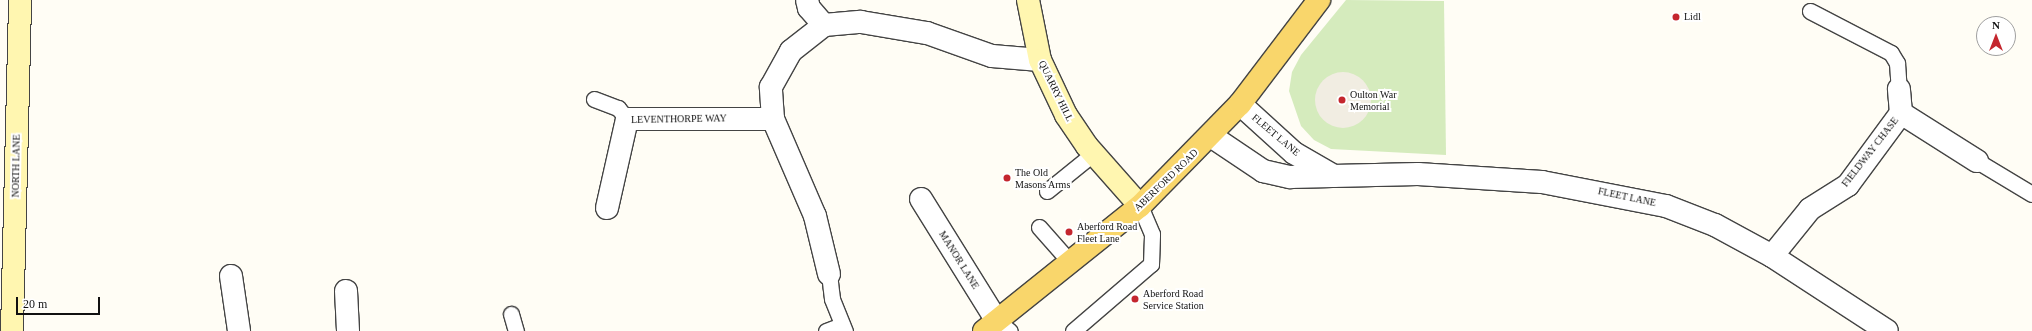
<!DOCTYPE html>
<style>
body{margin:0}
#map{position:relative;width:2032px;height:331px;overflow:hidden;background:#fffdf5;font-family:"Times New Roman",serif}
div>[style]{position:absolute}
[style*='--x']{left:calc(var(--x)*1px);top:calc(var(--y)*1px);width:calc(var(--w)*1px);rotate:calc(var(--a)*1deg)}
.green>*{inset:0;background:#d5ebbd}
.plaza>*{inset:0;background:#f1ede2}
.round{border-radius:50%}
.roads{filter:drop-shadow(1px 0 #444) drop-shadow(-1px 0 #444) drop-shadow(0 1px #444) drop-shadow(0 -1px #444)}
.lane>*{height:15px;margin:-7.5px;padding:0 7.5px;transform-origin:7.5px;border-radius:7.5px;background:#fff}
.street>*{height:22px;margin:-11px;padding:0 11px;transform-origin:11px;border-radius:11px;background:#fff}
.secondary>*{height:22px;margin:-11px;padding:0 11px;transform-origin:11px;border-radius:11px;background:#fff6b0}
.primary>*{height:22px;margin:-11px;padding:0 11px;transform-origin:11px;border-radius:11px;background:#f9d66b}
.dots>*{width:11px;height:11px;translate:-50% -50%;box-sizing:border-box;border:2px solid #fff;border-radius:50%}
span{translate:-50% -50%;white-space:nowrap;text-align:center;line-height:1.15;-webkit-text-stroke:4px #fff;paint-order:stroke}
.poi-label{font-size:10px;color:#111}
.left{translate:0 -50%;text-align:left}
.street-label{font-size:10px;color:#111}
.north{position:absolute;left:1976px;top:16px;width:40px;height:40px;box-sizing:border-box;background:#fff;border:1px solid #a0a0a0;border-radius:50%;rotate:0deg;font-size:11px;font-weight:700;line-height:16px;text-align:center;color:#111}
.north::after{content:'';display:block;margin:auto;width:14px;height:18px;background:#c4262e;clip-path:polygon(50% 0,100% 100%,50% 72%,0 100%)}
.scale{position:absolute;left:16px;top:297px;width:84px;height:18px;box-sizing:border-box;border:2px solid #111;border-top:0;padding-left:5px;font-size:12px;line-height:14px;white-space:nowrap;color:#111;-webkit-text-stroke:3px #fff;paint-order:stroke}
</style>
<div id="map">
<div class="green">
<i style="clip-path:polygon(1346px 0,1444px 1px,1446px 155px,1331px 149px,1314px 140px,1301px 126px,1289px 91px,1292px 72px,1301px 55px)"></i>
</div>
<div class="plaza">
<i class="round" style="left:1315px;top:72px;width:56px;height:56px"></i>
</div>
<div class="roads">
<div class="lane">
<i style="--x:1810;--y:11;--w:91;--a:27.4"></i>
<i style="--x:1891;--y:53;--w:12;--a:59"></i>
<i style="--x:1897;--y:63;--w:26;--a:86"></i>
<i style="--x:594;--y:99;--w:26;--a:21"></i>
<i style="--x:618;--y:108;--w:14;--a:51"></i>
<i style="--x:1977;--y:161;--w:64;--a:31"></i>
<i style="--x:1047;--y:191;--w:60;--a:-39"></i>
<i style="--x:1039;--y:227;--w:47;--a:48.5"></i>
<i style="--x:829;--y:274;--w:25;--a:83"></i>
<i style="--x:832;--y:299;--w:35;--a:68"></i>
<i style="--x:511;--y:314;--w:18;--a:74"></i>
<i style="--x:997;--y:321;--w:16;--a:38"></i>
<i style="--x:826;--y:331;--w:17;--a:-21"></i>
<i style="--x:1073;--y:331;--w:103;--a:-40.7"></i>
<i style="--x:1151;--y:264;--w:30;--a:-88"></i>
<i style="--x:1152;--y:234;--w:30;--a:-113"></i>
</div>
<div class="street">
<i style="--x:807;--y:0;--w:8;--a:76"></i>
<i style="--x:809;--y:8;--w:23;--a:49"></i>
<i style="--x:1240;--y:104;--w:73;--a:42.2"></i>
<i style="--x:1294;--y:153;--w:46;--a:29.9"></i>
<i style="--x:1901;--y:113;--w:90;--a:32.3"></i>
<i style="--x:1211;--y:136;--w:63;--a:33.9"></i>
<i style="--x:1263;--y:171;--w:28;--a:13"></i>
<i style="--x:1290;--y:177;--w:128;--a:-1.3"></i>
<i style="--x:1418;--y:174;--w:124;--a:3.7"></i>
<i style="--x:1542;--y:182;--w:126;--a:11"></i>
<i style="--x:1666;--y:206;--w:53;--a:21.2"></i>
<i style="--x:1715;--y:225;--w:65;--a:28.5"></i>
<i style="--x:1772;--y:256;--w:137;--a:33.1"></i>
<i style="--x:921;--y:199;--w:144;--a:58.1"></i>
<i style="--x:607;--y:208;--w:91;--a:-77.3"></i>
<i style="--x:627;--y:119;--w:146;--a:0"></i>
<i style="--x:1772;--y:256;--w:60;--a:-51"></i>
<i style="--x:1810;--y:209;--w:45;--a:-32.3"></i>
<i style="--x:1848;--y:185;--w:89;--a:-53.6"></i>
<i style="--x:1901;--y:113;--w:24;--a:-95"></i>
<i style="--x:829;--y:274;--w:60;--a:-103.6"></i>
<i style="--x:815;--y:216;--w:106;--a:-113.4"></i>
<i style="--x:773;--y:119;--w:32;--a:-94"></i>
<i style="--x:771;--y:87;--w:41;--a:-60.9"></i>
<i style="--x:791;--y:51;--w:42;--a:-38.2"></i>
<i style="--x:824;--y:25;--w:37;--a:-5"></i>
<i style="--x:861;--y:22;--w:67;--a:9.5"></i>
<i style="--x:927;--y:33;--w:69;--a:19.5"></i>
<i style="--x:992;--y:56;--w:48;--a:4.8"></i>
<i style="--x:231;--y:276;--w:56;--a:81.7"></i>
<i style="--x:346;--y:291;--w:40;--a:87.1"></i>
</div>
<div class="secondary">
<i style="--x:1028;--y:0;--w:61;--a:78.7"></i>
<i style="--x:1040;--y:60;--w:61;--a:64.7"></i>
<i style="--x:1066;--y:115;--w:37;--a:56"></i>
<i style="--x:1087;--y:146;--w:80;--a:48.5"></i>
<i style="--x:12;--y:331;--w:331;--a:-88.6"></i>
</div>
<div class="primary">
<i style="--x:984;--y:331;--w:200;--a:-38.7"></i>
<i style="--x:1140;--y:206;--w:143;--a:-45.6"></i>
<i style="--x:1240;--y:104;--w:131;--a:-52.8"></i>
</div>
</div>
<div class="dots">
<i style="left:1676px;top:17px;background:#c4262e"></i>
<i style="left:1342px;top:100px;background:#c4262e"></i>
<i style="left:1007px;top:178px;background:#c4262e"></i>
<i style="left:1069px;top:232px;background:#c4262e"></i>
<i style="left:1135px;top:299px;background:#c4262e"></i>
</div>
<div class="poi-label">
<span class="left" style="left:1684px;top:17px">Lidl</span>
<span class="left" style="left:1350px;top:100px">Oulton War<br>Memorial</span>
<span class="left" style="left:1015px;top:178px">The Old<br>Masons Arms</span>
<span class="left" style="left:1077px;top:232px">Aberford Road<br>Fleet Lane</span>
<span class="left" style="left:1143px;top:299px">Aberford Road<br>Service Station</span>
</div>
<div class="street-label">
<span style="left:1056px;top:91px;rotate:64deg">QUARRY HILL</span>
<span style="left:679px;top:119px;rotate:-1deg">LEVENTHORPE WAY</span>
<span style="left:1276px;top:135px;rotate:40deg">FLEET LANE</span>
<span style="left:1870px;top:152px;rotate:-52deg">FIELDWAY CHASE</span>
<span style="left:16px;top:166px;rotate:-89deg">NORTH LANE</span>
<span style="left:1166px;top:180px;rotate:-44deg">ABERFORD ROAD</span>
<span style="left:1627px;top:197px;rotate:12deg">FLEET LANE</span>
<span style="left:959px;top:260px;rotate:58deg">MANOR LANE</span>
</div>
<div class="north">N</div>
<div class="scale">20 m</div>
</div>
